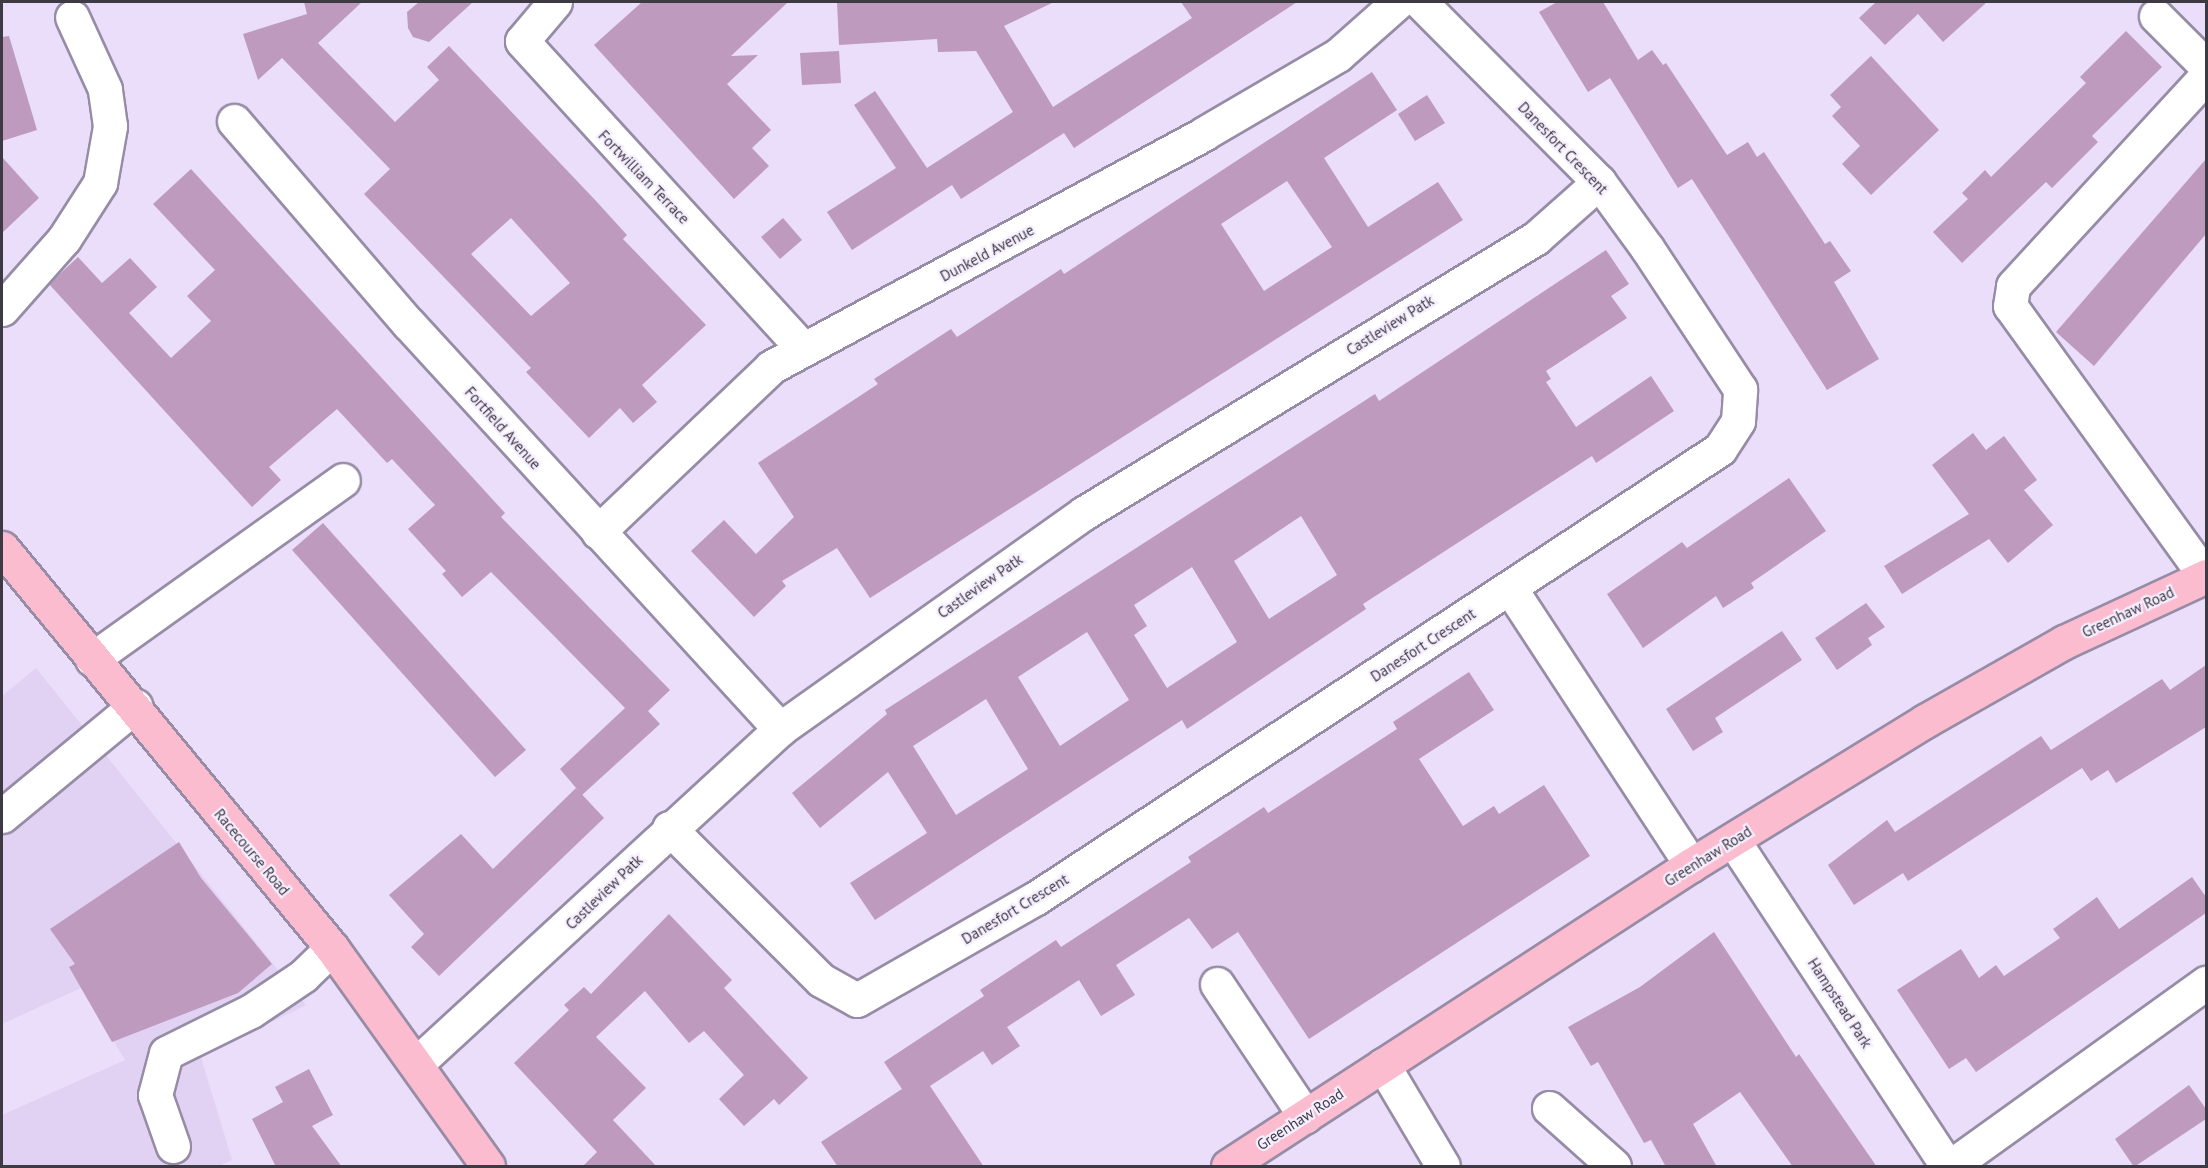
<!DOCTYPE html>
<style>
body{margin:0}
#map{position:relative;width:2208px;height:1168px;overflow:hidden;background:#eadefa;font-family:"PT Sans",sans-serif}
div>[style]{position:absolute}
[style*='--x']{left:calc(var(--x)*1px);top:calc(var(--y)*1px);width:calc(var(--w)*1px);rotate:calc(var(--a)*1deg)}
.built>*{inset:0;background:#e1d2f4}
.building>*{inset:0;background:#bd9abe}
.roads{filter:drop-shadow(2px 0 #978ca5) drop-shadow(-2px 0 #978ca5) drop-shadow(0 2px #978ca5) drop-shadow(0 -2px #978ca5)}
.minor>*{height:33px;margin:-16.5px;padding:0 16.5px;transform-origin:16.5px;border-radius:16.5px;background:#fff}
.major>*{height:33px;margin:-16.5px;padding:0 16.5px;transform-origin:16.5px;border-radius:16.5px;background:#fbbccf}
span{translate:-50% -50%;white-space:nowrap;text-align:center;line-height:1.15;-webkit-text-stroke:4.5px #f5eefe;paint-order:stroke}
.street-label{font-size:15px;color:#3e3a44}
.frame{position:absolute;inset:0;border:3px solid #3e3a44;pointer-events:none}
</style>
<div id="map">
<div class="built">
<i style="clip-path:polygon(36px 668px,306px 1005px,201px 1057px,232px 1160px,219px 1166px,2px 1166px,2px 1115px,125px 1060px,81px 988px,2px 1024px,2px 696px)"></i>
</div>
<div class="building">
<i style="clip-path:polygon(evenodd,304px 2px,362px 2px,318px 43px,395px 122px,439px 80px,427px 67px,449px 46px,596px 201px,627px 235px,623px 239px,706px 325px,642px 385px,657px 402px,633px 423px,620px 408px,589px 438px,526px 372px,531px 368px,364px 194px,390px 169px,282px 58px,258px 80px,243px 34px,307px 14px,304px 2px,511px 218px,570px 283px,531px 316px,471px 254px,511px 218px)"></i>
<i style="clip-path:polygon(419px 2px,473px 2px,429px 42px,413px 37px,408px 28px,407px 12px)"></i>
<i style="clip-path:polygon(642px 2px,788px 2px,731px 56px,758px 55px,727px 84px,771px 130px,752px 148px,769px 166px,734px 199px,594px 45px)"></i>
<i style="clip-path:polygon(837px 2px,1054px 2px,1004px 26px,1053px 107px,1192px 18px,1181px 2px,1297px 2px,1074px 148px,1064px 133px,961px 199px,952px 185px,852px 250px,827px 212px,896px 168px,854px 105px,875px 91px,927px 168px,1013px 112px,976px 51px,938px 52px,937px 39px,839px 45px)"></i>
<i style="clip-path:polygon(1557px 2px,1603px 2px,1638px 60px,1652px 50px,1663px 65px,1666px 63px,1727px 155px,1748px 142px,1757px 157px,1764px 152px,1825px 244px,1830px 241px,1851px 271px,1834px 282px,1879px 359px,1827px 390px,1692px 179px,1678px 188px,1610px 78px,1588px 92px,1539px 12px)"></i>
<i style="clip-path:polygon(1876px 2px,1987px 2px,1943px 42px,1918px 14px,1885px 45px,1859px 18px)"></i>
<i style="clip-path:polygon(2126px 31px,2162px 67px,2092px 136px,2098px 142px,2052px 188px,2046px 182px,1962px 263px,1933px 232px,1968px 199px,1962px 193px,1985px 170px,1991px 177px,2086px 83px,2080px 77px)"></i>
<i style="clip-path:polygon(9px 36px,37px 130px,2px 141px,2px 37px)"></i>
<i style="clip-path:polygon(839px 51px,841px 83px,802px 85px,800px 53px)"></i>
<i style="clip-path:polygon(1871px 56px,1939px 130px,1871px 195px,1842px 164px,1860px 146px,1832px 116px,1841px 107px,1830px 95px)"></i>
<i style="clip-path:polygon(evenodd,1372px 72px,1397px 110px,1324px 158px,1368px 227px,1438px 182px,1463px 220px,870px 598px,837px 548px,782px 581px,786px 586px,754px 617px,691px 551px,724px 520px,756px 554px,794px 517px,758px 463px,878px 384px,874px 379px,951px 329px,957px 337px,1061px 269px,1064px 274px,1372px 72px,1287px 181px,1332px 247px,1264px 291px,1221px 224px,1287px 181px)"></i>
<i style="clip-path:polygon(1427px 95px,1445px 123px,1415px 141px,1398px 114px)"></i>
<i style="clip-path:polygon(2px 157px,39px 198px,2px 233px)"></i>
<i style="clip-path:polygon(2206px 159px,2206px 234px,2094px 366px,2056px 332px)"></i>
<i style="clip-path:polygon(191px 169px,505px 513px,501px 517px,670px 690px,648px 711px,660px 724px,582px 795px,560px 769px,625px 708px,491px 572px,462px 597px,442px 574px,446px 571px,408px 529px,435px 505px,392px 459px,387px 463px,337px 409px,269px 467px,281px 480px,252px 507px,49px 284px,78px 257px,102px 283px,130px 258px,157px 287px,129px 313px,171px 358px,211px 321px,187px 296px,215px 270px,153px 204px)"></i>
<i style="clip-path:polygon(783px 218px,802px 240px,780px 259px,761px 237px)"></i>
<i style="clip-path:polygon(evenodd,1606px 250px,1629px 284px,1611px 296px,1627px 318px,1546px 371px,1551px 379px,1546px 382px,1576px 427px,1651px 376px,1674px 411px,1596px 463px,1592px 456px,1363px 604px,1366px 609px,1187px 729px,1182px 720px,875px 920px,850px 883px,927px 833px,888px 772px,820px 828px,792px 793px,887px 714px,885px 710px,1375px 394px,1379px 401px,1606px 250px,1301px 516px,1337px 575px,1269px 619px,1234px 561px,1301px 516px,1606px 250px,1192px 567px,1237px 642px,1167px 688px,1134px 635px,1147px 626px,1134px 605px,1192px 567px,1606px 250px,1087px 632px,1129px 700px,1060px 746px,1018px 677px,1087px 632px,1606px 250px,986px 699px,1028px 769px,956px 815px,913px 746px,986px 699px)"></i>
<i style="clip-path:polygon(1973px 433px,1986px 450px,2004px 436px,2037px 480px,2024px 490px,2053px 525px,2008px 563px,1989px 539px,1902px 594px,1884px 566px,1969px 514px,1932px 465px)"></i>
<i style="clip-path:polygon(1789px 478px,1826px 531px,1751px 583px,1754px 588px,1723px 608px,1716px 596px,1643px 648px,1607px 594px,1682px 542px,1687px 548px)"></i>
<i style="clip-path:polygon(323px 523px,526px 750px,495px 777px,292px 550px)"></i>
<i style="clip-path:polygon(1866px 603px,1885px 627px,1868px 638px,1872px 645px,1837px 670px,1815px 638px)"></i>
<i style="clip-path:polygon(1782px 631px,1802px 660px,1715px 718px,1723px 732px,1693px 751px,1666px 709px)"></i>
<i style="clip-path:polygon(2206px 665px,2206px 727px,2116px 783px,2108px 770px,2091px 781px,2082px 768px,1908px 881px,1903px 873px,1854px 905px,1828px 865px,1887px 820px,1895px 832px,2041px 736px,2051px 750px,2162px 679px,2170px 690px)"></i>
<i style="clip-path:polygon(1469px 672px,1494px 710px,1419px 759px,1463px 826px,1494px 806px,1499px 814px,1544px 785px,1590px 856px,1309px 1039px,1238px 932px,1212px 949px,1189px 918px,1116px 965px,1135px 995px,1101px 1016px,1079px 980px,1007px 1027px,1020px 1046px,992px 1065px,983px 1051px,930px 1086px,984px 1167px,838px 1167px,821px 1142px,902px 1089px,884px 1062px,984px 996px,980px 990px,1056px 940px,1061px 947px,1191px 862px,1188px 857px,1264px 807px,1268px 813px,1397px 729px,1393px 722px)"></i>
<i style="clip-path:polygon(576px 788px,604px 818px,439px 976px,411px 947px,424px 934px,389px 895px,461px 834px,493px 869px)"></i>
<i style="clip-path:polygon(179px 842px,201px 878px,272px 964px,238px 993px,112px 1042px,69px 967px,75px 964px,50px 929px)"></i>
<i style="clip-path:polygon(2192px 877px,2206px 897px,2206px 913px,1976px 1072px,1966px 1058px,1949px 1069px,1897px 990px,1961px 949px,1979px 978px,1996px 965px,2004px 976px,2060px 938px,2053px 929px,2097px 897px,2119px 929px)"></i>
<i style="clip-path:polygon(669px 914px,732px 980px,724px 988px,808px 1078px,779px 1105px,774px 1099px,744px 1126px,719px 1099px,744px 1075px,704px 1031px,689px 1043px,645px 991px,596px 1037px,646px 1088px,613px 1120px,657px 1167px,582px 1167px,597px 1152px,514px 1063px,569px 1010px,564px 1005px,584px 987px,591px 994px)"></i>
<i style="clip-path:polygon(1714px 932px,1796px 1057px,1799px 1054px,1877px 1167px,1793px 1167px,1740px 1092px,1693px 1124px,1717px 1167px,1666px 1167px,1651px 1140px,1644px 1143px,1598px 1062px,1591px 1066px,1568px 1027px,1640px 987px)"></i>
<i style="clip-path:polygon(309px 1069px,333px 1115px,312px 1126px,342px 1167px,276px 1167px,252px 1119px,283px 1102px,275px 1087px)"></i>
<i style="clip-path:polygon(2189px 1085px,2206px 1109px,2206px 1119px,2134px 1167px,2115px 1139px)"></i>
</div>
<div class="roads">
<div class="minor">
<i style="--x:555;--y:2;--w:51;--a:130.2"></i>
<i style="--x:522;--y:41;--w:417;--a:47.6"></i>
<i style="--x:2156;--y:16;--w:71;--a:45"></i>
<i style="--x:234;--y:121;--w:267;--a:49.3"></i>
<i style="--x:408;--y:323;--w:551;--a:47.5"></i>
<i style="--x:2;--y:309;--w:94;--a:-48.5"></i>
<i style="--x:64;--y:239;--w:67;--a:-57.3"></i>
<i style="--x:100;--y:183;--w:58;--a:-80"></i>
<i style="--x:110;--y:126;--w:37;--a:-98"></i>
<i style="--x:105;--y:89;--w:79;--a:-114.6"></i>
<i style="--x:598;--y:532;--w:239;--a:-43.6"></i>
<i style="--x:771;--y:367;--w:491;--a:-28.3"></i>
<i style="--x:1203;--y:134;--w:156;--a:-30.3"></i>
<i style="--x:1338;--y:55;--w:80;--a:-41.5"></i>
<i style="--x:2205;--y:576;--w:333;--a:-125.8"></i>
<i style="--x:2010;--y:306;--w:20;--a:-81"></i>
<i style="--x:2013;--y:286;--w:285;--a:-47.4"></i>
<i style="--x:1510;--y:588;--w:331;--a:56.8"></i>
<i style="--x:92;--y:659;--w:308;--a:-35.5"></i>
<i style="--x:2;--y:816;--w:173;--a:-39.6"></i>
<i style="--x:669;--y:828;--w:215;--a:45"></i>
<i style="--x:821;--y:980;--w:41;--a:29.1"></i>
<i style="--x:857;--y:1000;--w:206;--a:-29.7"></i>
<i style="--x:1036;--y:898;--w:818;--a:-33.28"></i>
<i style="--x:1720;--y:449;--w:33;--a:-57"></i>
<i style="--x:1738;--y:421;--w:32;--a:-86"></i>
<i style="--x:1740;--y:389;--w:169;--a:-123.4"></i>
<i style="--x:1647;--y:248;--w:82;--a:-126"></i>
<i style="--x:1599;--y:182;--w:254;--a:-134.8"></i>
<i style="--x:1733;--y:840;--w:390;--a:56.7"></i>
<i style="--x:1217;--y:984;--w:159;--a:56.3"></i>
<i style="--x:416;--y:1064;--w:495;--a:-42.6"></i>
<i style="--x:780;--y:729;--w:373;--a:-35.4"></i>
<i style="--x:1084;--y:513;--w:529;--a:-31.32"></i>
<i style="--x:1536;--y:238;--w:84;--a:-41.6"></i>
<i style="--x:1383;--y:1065;--w:117;--a:59.3"></i>
<i style="--x:1549;--y:1108;--w:87;--a:41.7"></i>
<i style="--x:173;--y:1146;--w:54;--a:-109.4"></i>
<i style="--x:155;--y:1095;--w:43;--a:-75.3"></i>
<i style="--x:166;--y:1053;--w:95;--a:-26.3"></i>
<i style="--x:251;--y:1011;--w:63;--a:-33.9"></i>
<i style="--x:303;--y:976;--w:40;--a:-44"></i>
<i style="--x:1951;--y:1166;--w:314;--a:-35.7"></i>
</div>
<div class="major">
<i style="--x:2;--y:548;--w:519;--a:50.48"></i>
<i style="--x:332;--y:948;--w:268;--a:54.4"></i>
<i style="--x:1228;--y:1166;--w:552;--a:-33.03"></i>
<i style="--x:1691;--y:865;--w:275;--a:-31.6"></i>
<i style="--x:1925;--y:721;--w:160;--a:-29.6"></i>
<i style="--x:2064;--y:642;--w:157;--a:-24.9"></i>
</div>
</div>
<div class="street-label">
<span style="left:1563px;top:148px;rotate:46deg">Danesfort Crescent</span>
<span style="left:644px;top:177px;rotate:46deg">Fortwilliam Terrace</span>
<span style="left:987px;top:253px;rotate:-28deg">Dunkeld Avenue</span>
<span style="left:1390px;top:325px;rotate:-32deg">Castleview Patk</span>
<span style="left:503px;top:428px;rotate:48deg">Fortfield Avenue</span>
<span style="left:980px;top:586px;rotate:-35deg">Castleview Patk</span>
<span style="left:2128px;top:612px;rotate:-25deg">Greenhaw Road</span>
<span style="left:1423px;top:645px;rotate:-33deg">Danesfort Crescent</span>
<span style="left:252px;top:852px;rotate:50deg">Racecourse Road</span>
<span style="left:1708px;top:856px;rotate:-32deg">Greenhaw Road</span>
<span style="left:604px;top:892px;rotate:-44deg">Castleview Patk</span>
<span style="left:1015px;top:909px;rotate:-31deg">Danesfort Crescent</span>
<span style="left:1840px;top:1003px;rotate:57deg">Hampstead Park</span>
<span style="left:1300px;top:1119px;rotate:-33deg">Greenhaw Road</span>
</div>
<div class="frame"></div>
</div>
